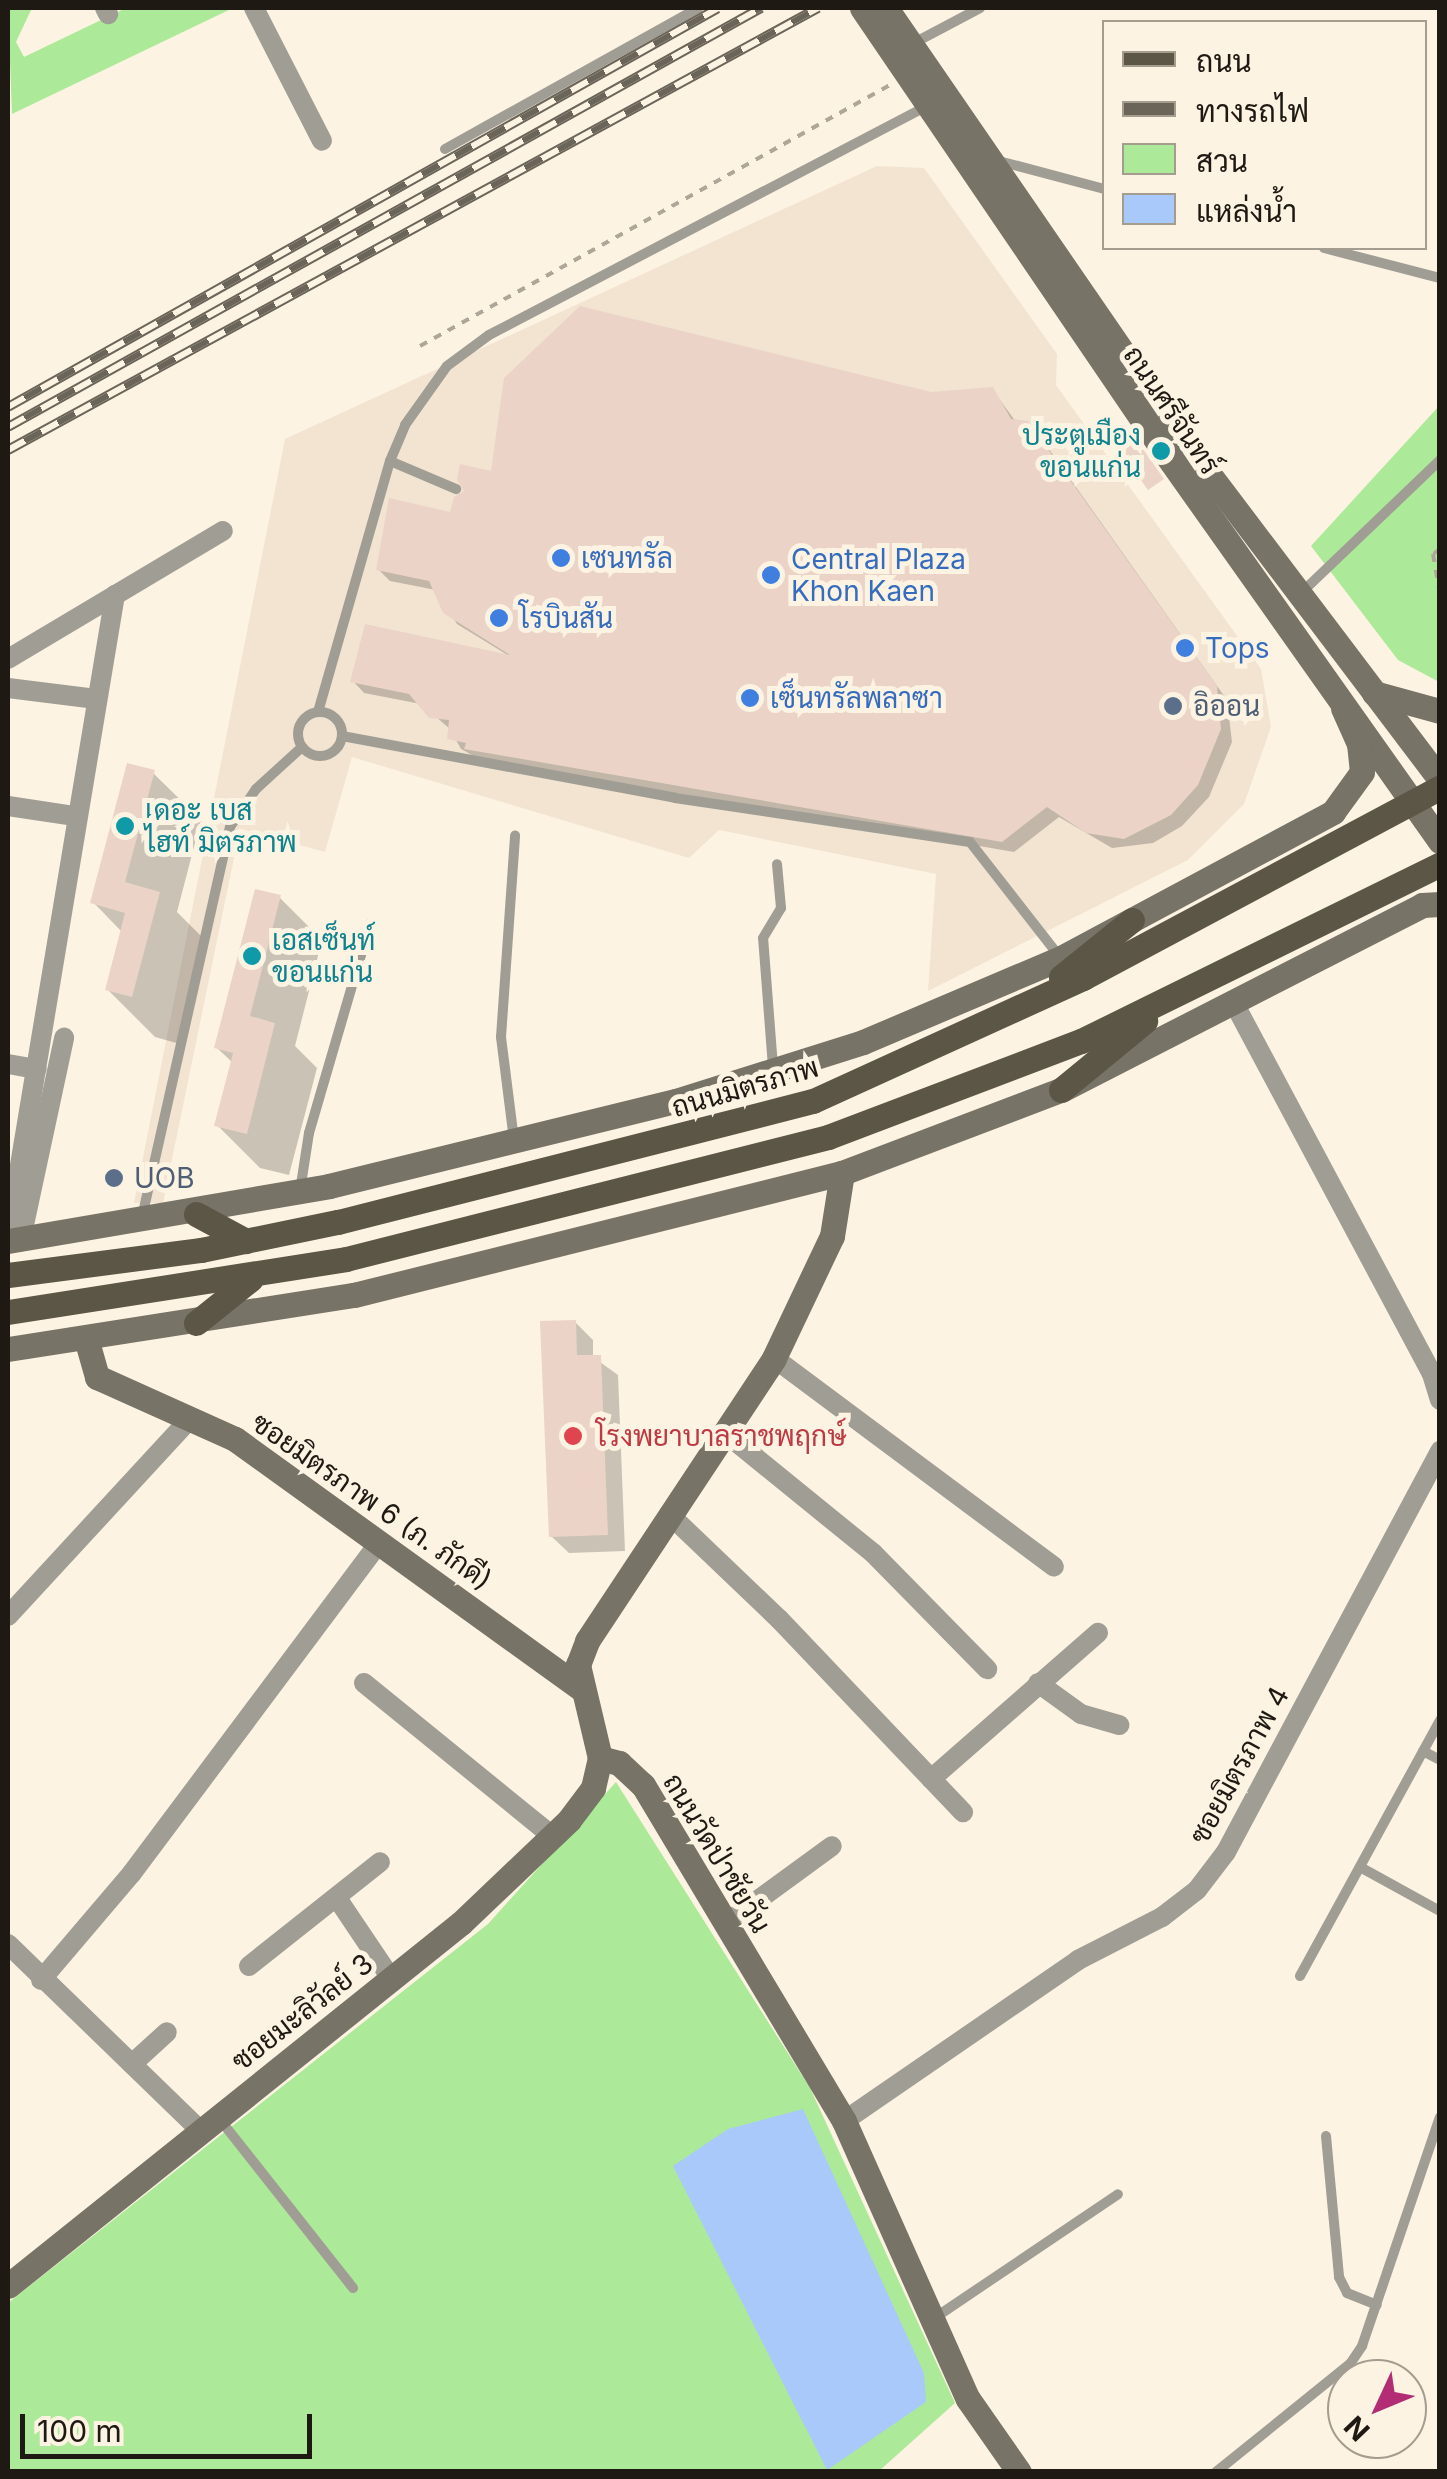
<!DOCTYPE html>
<meta charset="utf-8">
<style>
body{margin:0}
#map{position:relative;width:1447px;height:2479px;overflow:hidden;background:#fdf3e3;font-family:Inter,Sarabun,sans-serif}
div>[style]{position:absolute}
[style*='--x']{left:calc(var(--x)*1px);top:calc(var(--y)*1px);width:calc(var(--w)*1px);rotate:calc(var(--a)*1deg)}
.commercial>*{inset:0;background:#f2e4d1}
.green>*{inset:0;background:#acea99}
.water>*{inset:0;background:#a8c9f9}
.shadow>*{inset:0;background:#0003}
.building>*{inset:0;background:#ebd3c8}
.path>*{height:4px;margin-top:-2px;transform-origin:0;background:repeating-linear-gradient(90deg,#aea699 0 8px,transparent 0 16px)}
.lane>*{height:10px;margin:-5px;padding:0 5px;transform-origin:5px;border-radius:5px;background:#a09d94}
.lane>.ring{margin:-5px;padding:0;box-sizing:content-box;background:none;border:10px solid #a09d94;border-radius:50%}
.street>*{height:20px;margin:-10px;padding:0 10px;transform-origin:10px;border-radius:10px;background:#a09d94}
.secondary>*{height:25px;margin:-12.5px;padding:0 12.5px;transform-origin:12.5px;border-radius:12.5px;background:#777366}
.primary>*{height:25px;margin:-12.5px;padding:0 12.5px;transform-origin:12.5px;border-radius:12.5px;background:#5b5646}
.rail>*{height:10px;margin-top:-5px;transform-origin:0;background:repeating-linear-gradient(90deg,#fdf3e3 0 19px,#6a6459 0 38px);box-sizing:border-box;border-block:2px solid #6a6459}
.dots>*{width:28px;height:28px;translate:-50% -50%;box-sizing:border-box;border:5px solid #fdf3e3;border-radius:50%}
span{translate:-50% -50%;white-space:nowrap;text-align:center;line-height:1.15;-webkit-text-stroke:10px #fdf3e3;paint-order:stroke}
.street-label{font-size:28px;color:#1e1912}
.culture-label{font-size:28px;color:#0d838f}
.right{translate:-100% -50%;text-align:right}
.left{translate:0 -50%;text-align:left}
.shop-label{font-size:28px;color:#366cbe}
.service-label{font-size:28px;color:#4e5e75}
.health-label{font-size:28px;color:#be3a42}
.frame{position:absolute;inset:0;border:10px solid #1e1912;pointer-events:none}
.legend{position:absolute;left:1102px;top:20px;width:325px;height:230px;box-sizing:border-box;background:#fdf3e3;border:2px solid #a49c8f;margin:0;padding:12px 18px;list-style:none;font-size:30px;color:#1e1912}
.legend li{display:flex;align-items:center;gap:20px;height:50px}
.legend b{width:50px;border:2px solid #a49c8f}
.north{position:absolute;left:1327px;top:2359px;width:100px;height:100px;box-sizing:border-box;background:#fdf3e3;border:2px solid #a49c8f;border-radius:50%;rotate:226deg;font-size:28px;font-weight:700;line-height:40px;text-align:center;color:#1e1912}
.north::after{content:'';display:block;margin:auto;width:35px;height:45px;background:#b22d73;clip-path:polygon(50% 0,100% 100%,50% 72%,0 100%)}
.scale{position:absolute;left:20px;top:2414px;width:292px;height:45px;box-sizing:border-box;border:5px solid #1e1912;border-top:0;padding-left:12px;font-size:30px;line-height:35px;white-space:nowrap;color:#1e1912;-webkit-text-stroke:8px #fdf3e3;paint-order:stroke}
</style>
<div id="map">
<div class="commercial">
<i style="clip-path:polygon(877px 166px,924px 168px,1057px 354px,1056px 385px,1261px 669px,1271px 727px,1244px 804px,1188px 860px,928px 991px,936px 874px,719px 830px,689px 858px,352px 757px,325px 852px,240px 829px,163px 1203px,134px 1203px,285px 439px)"></i>
</div>
<div class="green">
<i style="clip-path:polygon(8px 8px,32px 8px,16px 42px,24px 57px,126px 8px,233px 8px,12px 114px)"></i>
<i style="clip-path:polygon(1439px 406px,1439px 682px,1398px 660px,1311px 546px)"></i>
<i style="clip-path:polygon(616px 1782px,810px 2088px,955px 2403px,879px 2471px,8px 2472px,8px 2303px,488px 1924px)"></i>
</div>
<div class="water">
<i style="clip-path:polygon(803px 2109px,924px 2373px,926px 2402px,827px 2470px,673px 2166px,728px 2129px)"></i>
</div>
<div class="shadow">
<i style="clip-path:polygon(992px 389px,1016px 422px,1039px 435px,1227px 700px,1232px 742px,1209px 797px,1182px 826px,1153px 843px,1112px 848px,1059px 817px,1014px 852px,479px 759px,461px 749px,450px 729px,421px 704px,364px 693px,353px 681px,511px 657px,457px 624px,436px 590px,390px 581px,378px 569px,452px 515px,493px 474px,930px 394px)"></i>
<i style="clip-path:polygon(153px 773px,201px 820px,177px 912px,207px 942px,180px 1044px,155px 1037px,107px 989px,122px 932px,93px 902px)"></i>
<i style="clip-path:polygon(280px 898px,322px 940px,295px 1046px,317px 1068px,289px 1175px,260px 1168px,217px 1125px,233px 1063px,217px 1048px)"></i>
<i style="clip-path:polygon(575px 1322px,593px 1340px,593px 1357px,618px 1375px,625px 1551px,569px 1553px,551px 1536px)"></i>
</div>
<div class="building">
<i style="clip-path:polygon(580px 306px,931px 392px,993px 387px,1011px 419px,1028px 421px,1217px 686px,1221px 729px,1198px 785px,1171px 815px,1124px 839px,1086px 833px,1047px 807px,1002px 842px,464px 749px,466px 743px,447px 739px,449px 720px,429px 718px,409px 694px,350px 682px,365px 624px,510px 655px,443px 613px,429px 581px,376px 570px,389px 498px,450px 512px,454px 497px,464px 491px,457px 480px,460px 464px,491px 471px,504px 378px)"></i>
<i style="clip-path:polygon(1136px 439px,1164px 479px,1148px 490px,1119px 450px)"></i>
<i style="clip-path:polygon(127px 763px,155px 770px,125px 882px,160px 892px,132px 997px,105px 990px,125px 913px,90px 903px)"></i>
<i style="clip-path:polygon(255px 889px,281px 895px,250px 1016px,275px 1023px,247px 1134px,214px 1126px,233px 1053px,214px 1048px)"></i>
<i style="clip-path:polygon(576px 1320px,577px 1355px,601px 1355px,608px 1535px,549px 1537px,540px 1321px)"></i>
</div>
<div class="path">
<i style="--x:420;--y:346;--w:538;--a:-29.04"></i>
<i style="--x:1440;--y:549;--w:9;--a:144"></i>
<i style="--x:1433;--y:554;--w:41;--a:80.1"></i>
</div>
<div class="lane">
<i style="--x:912;--y:44;--w:77;--a:-27.9"></i>
<i style="--x:445;--y:149;--w:290;--a:-29.1"></i>
<i style="--x:999;--y:161;--w:109;--a:14.9"></i>
<i style="--x:1324;--y:248;--w:120;--a:14.5"></i>
<i style="--x:390;--y:461;--w:72;--a:23"></i>
<i style="--x:1300;--y:594;--w:194;--a:-43.7"></i>
<i class="ring" style="left:298px;top:712px;width:34px;height:34px"></i>
<i style="--x:318;--y:712;--w:261;--a:-74"></i>
<i style="--x:390;--y:461;--w:39;--a:-67"></i>
<i style="--x:405;--y:425;--w:72;--a:-54.6"></i>
<i style="--x:447;--y:366;--w:52;--a:-36.4"></i>
<i style="--x:489;--y:335;--w:494;--a:-27.6"></i>
<i style="--x:342;--y:736;--w:339;--a:10.5"></i>
<i style="--x:675;--y:798;--w:298;--a:8.5"></i>
<i style="--x:970;--y:842;--w:146;--a:52"></i>
<i style="--x:773;--y:1067;--w:129;--a:-94.4"></i>
<i style="--x:763;--y:938;--w:35;--a:-59"></i>
<i style="--x:781;--y:908;--w:44;--a:-95.2"></i>
<i style="--x:514;--y:1140;--w:104;--a:-97.2"></i>
<i style="--x:501;--y:1037;--w:202;--a:-86"></i>
<i style="--x:300;--y:1191;--w:59;--a:-81.2"></i>
<i style="--x:309;--y:1133;--w:218;--a:-73.7"></i>
<i style="--x:142;--y:1217;--w:400;--a:-77.3"></i>
<i style="--x:230;--y:827;--w:46;--a:-55.6"></i>
<i style="--x:256;--y:789;--w:62;--a:-42.4"></i>
<i style="--x:1423;--y:1751;--w:19;--a:28"></i>
<i style="--x:1360;--y:1867;--w:91;--a:28.8"></i>
<i style="--x:1300;--y:1976;--w:292;--a:-61.3"></i>
<i style="--x:218;--y:2117;--w:218;--a:51.7"></i>
<i style="--x:1326;--y:2136;--w:142;--a:84.7"></i>
<i style="--x:1339;--y:2277;--w:18;--a:63"></i>
<i style="--x:1347;--y:2293;--w:32;--a:22"></i>
<i style="--x:933;--y:2319;--w:223;--a:-34"></i>
<i style="--x:1216;--y:2472;--w:172;--a:-38.9"></i>
<i style="--x:1350;--y:2364;--w:22;--a:-56"></i>
<i style="--x:1362;--y:2346;--w:242;--a:-71.2"></i>
</div>
<div class="street">
<i style="--x:105;--y:8;--w:7;--a:63"></i>
<i style="--x:254;--y:8;--w:149;--a:62.9"></i>
<i style="--x:8;--y:659;--w:250;--a:-30.8"></i>
<i style="--x:8;--y:688;--w:89;--a:7.1"></i>
<i style="--x:8;--y:806;--w:68;--a:8.5"></i>
<i style="--x:1235;--y:1005;--w:418;--a:61.9"></i>
<i style="--x:1432;--y:1374;--w:27;--a:73"></i>
<i style="--x:8;--y:1064;--w:29;--a:10"></i>
<i style="--x:8;--y:1237;--w:651;--a:-80.54"></i>
<i style="--x:21;--y:1239;--w:206;--a:-77.9"></i>
<i style="--x:774;--y:1358;--w:349;--a:36.7"></i>
<i style="--x:724;--y:1432;--w:192;--a:39.1"></i>
<i style="--x:873;--y:1553;--w:163;--a:45.5"></i>
<i style="--x:669;--y:1514;--w:152;--a:43.7"></i>
<i style="--x:779;--y:1619;--w:267;--a:46.4"></i>
<i style="--x:8;--y:1616;--w:267;--a:-47.3"></i>
<i style="--x:364;--y:1683;--w:242;--a:39.1"></i>
<i style="--x:1038;--y:1683;--w:53;--a:35.8"></i>
<i style="--x:1081;--y:1714;--w:40;--a:16"></i>
<i style="--x:931;--y:1779;--w:222;--a:-41.2"></i>
<i style="--x:337;--y:1898;--w:99;--a:56.1"></i>
<i style="--x:725;--y:1924;--w:132;--a:-36.1"></i>
<i style="--x:8;--y:1944;--w:267;--a:44.1"></i>
<i style="--x:249;--y:1966;--w:167;--a:-38.4"></i>
<i style="--x:41;--y:1980;--w:140;--a:-49.6"></i>
<i style="--x:132;--y:1873;--w:414;--a:-53.2"></i>
<i style="--x:132;--y:2064;--w:47;--a:-42.4"></i>
<i style="--x:844;--y:2121;--w:284;--a:-34.5"></i>
<i style="--x:1078;--y:1960;--w:94;--a:-27.1"></i>
<i style="--x:1162;--y:1917;--w:44;--a:-37.6"></i>
<i style="--x:1197;--y:1890;--w:48;--a:-52.7"></i>
<i style="--x:1226;--y:1852;--w:455;--a:-61.9"></i>
</div>
<div class="secondary">
<i style="--x:862;--y:8;--w:535;--a:55.75"></i>
<i style="--x:1163;--y:450;--w:479;--a:54.7"></i>
<i style="--x:886;--y:8;--w:521;--a:55.49"></i>
<i style="--x:1181;--y:437;--w:430;--a:52.9"></i>
<i style="--x:1374;--y:693;--w:68;--a:15.3"></i>
<i style="--x:8;--y:1241;--w:326;--a:-9.7"></i>
<i style="--x:329;--y:1186;--w:357;--a:-13.8"></i>
<i style="--x:676;--y:1101;--w:196;--a:-17.5"></i>
<i style="--x:863;--y:1042;--w:215;--a:-23"></i>
<i style="--x:1061;--y:958;--w:309;--a:-28.2"></i>
<i style="--x:1333;--y:812;--w:49;--a:-54.1"></i>
<i style="--x:1362;--y:772;--w:28;--a:-96"></i>
<i style="--x:1359;--y:744;--w:39;--a:-114"></i>
<i style="--x:86;--y:1338;--w:41;--a:74.2"></i>
<i style="--x:97;--y:1377;--w:151;--a:24.2"></i>
<i style="--x:235;--y:1439;--w:428;--a:35.8"></i>
<i style="--x:8;--y:1349;--w:350;--a:-8.9"></i>
<i style="--x:354;--y:1295;--w:503;--a:-14.04"></i>
<i style="--x:842;--y:1173;--w:234;--a:-20.8"></i>
<i style="--x:1061;--y:1090;--w:406;--a:-27.1"></i>
<i style="--x:1422;--y:905;--w:18;--a:-3"></i>
<i style="--x:600;--y:1758;--w:20;--a:15"></i>
<i style="--x:619;--y:1763;--w:33;--a:43"></i>
<i style="--x:643;--y:1785;--w:392;--a:59.1"></i>
<i style="--x:844;--y:2121;--w:304;--a:66"></i>
<i style="--x:968;--y:2399;--w:89;--a:55.1"></i>
<i style="--x:8;--y:2286;--w:580;--a:-38.71"></i>
<i style="--x:461;--y:1923;--w:149;--a:-43.6"></i>
<i style="--x:569;--y:1820;--w:40;--a:-53"></i>
<i style="--x:593;--y:1788;--w:31;--a:-77"></i>
<i style="--x:600;--y:1758;--w:96;--a:-103.3"></i>
<i style="--x:578;--y:1665;--w:26;--a:-69"></i>
<i style="--x:587;--y:1641;--w:339;--a:-56.5"></i>
<i style="--x:774;--y:1358;--w:135;--a:-64.6"></i>
<i style="--x:832;--y:1236;--w:64;--a:-81"></i>
</div>
<div class="primary">
<i style="--x:1061;--y:977;--w:91;--a:-38.8"></i>
<i style="--x:1061;--y:1090;--w:109;--a:-39.4"></i>
<i style="--x:196;--y:1214;--w:57;--a:28.4"></i>
<i style="--x:8;--y:1275;--w:195;--a:-7.4"></i>
<i style="--x:201;--y:1250;--w:140;--a:-11.6"></i>
<i style="--x:338;--y:1222;--w:490;--a:-14.3"></i>
<i style="--x:813;--y:1101;--w:297;--a:-24.5"></i>
<i style="--x:1083;--y:978;--w:405;--a:-28.1"></i>
<i style="--x:8;--y:1312;--w:342;--a:-8.9"></i>
<i style="--x:346;--y:1259;--w:497;--a:-14.2"></i>
<i style="--x:828;--y:1137;--w:271;--a:-20.8"></i>
<i style="--x:1081;--y:1041;--w:400;--a:-26.2"></i>
<i style="--x:196;--y:1323;--w:70;--a:-38.7"></i>
</div>
<div class="rail">
<i style="--x:8;--y:407;--w:814;--a:-29.33"></i>
<i style="--x:8;--y:427;--w:862;--a:-29.09"></i>
<i style="--x:8;--y:450;--w:923;--a:-28.62"></i>
</div>
<div class="dots">
<i style="left:1161px;top:451px;background:#0f9aa8"></i>
<i style="left:561px;top:558px;background:#3f7fe0"></i>
<i style="left:771px;top:575px;background:#3f7fe0"></i>
<i style="left:499px;top:618px;background:#3f7fe0"></i>
<i style="left:1185px;top:648px;background:#3f7fe0"></i>
<i style="left:750px;top:698px;background:#3f7fe0"></i>
<i style="left:1173px;top:706px;background:#5c6f8a"></i>
<i style="left:125px;top:826px;background:#0f9aa8"></i>
<i style="left:252px;top:956px;background:#0f9aa8"></i>
<i style="left:114px;top:1178px;background:#5c6f8a"></i>
<i style="left:573px;top:1436px;background:#e0444e"></i>
</div>
<div class="street-label">
<span style="left:1172px;top:410px;rotate:56deg">ถนนศรีจันทร์</span>
<span style="left:745px;top:1087px;rotate:-16deg">ถนนมิตรภาพ</span>
<span style="left:372px;top:1501px;rotate:35deg">ซอยมิตรภาพ 6 (ภ. ภักดี)</span>
<span style="left:1239px;top:1765px;rotate:-61deg">ซอยมิตรภาพ 4</span>
<span style="left:717px;top:1853px;rotate:59deg">ถนนวัดป่าชัยวัน</span>
<span style="left:302px;top:2012px;rotate:-38deg">ซอยมะลิวัลย์ 3</span>
</div>
<div class="culture-label">
<span class="right" style="left:1141px;top:451px">ประตูเมือง<br>ขอนแก่น</span>
<span class="left" style="left:145px;top:826px">เดอะ เบส<br>ไฮท์ มิตรภาพ</span>
<span class="left" style="left:272px;top:956px">เอสเซ็นท์<br>ขอนแก่น</span>
</div>
<div class="shop-label">
<span class="left" style="left:581px;top:558px">เซนทรัล</span>
<span class="left" style="left:791px;top:575px">Central Plaza<br>Khon Kaen</span>
<span class="left" style="left:519px;top:618px">โรบินสัน</span>
<span class="left" style="left:1205px;top:648px">Tops</span>
<span class="left" style="left:770px;top:698px">เซ็นทรัลพลาซา</span>
</div>
<div class="service-label">
<span class="left" style="left:1193px;top:706px">อิออน</span>
<span class="left" style="left:134px;top:1178px">UOB</span>
</div>
<div class="health-label">
<span class="left" style="left:596px;top:1436px">โรงพยาบาลราชพฤกษ์</span>
</div>
<div class="frame"></div>
<ul class="legend">
<li><b style="height:12px;background:#5b5646"></b>ถนน</li>
<li><b style="height:12px;background:#6a6459"></b>ทางรถไฟ</li>
<li><b style="height:28px;background:#acea99"></b>สวน</li>
<li><b style="height:28px;background:#a8c9f9"></b>แหล่งน้ำ</li>
</ul>
<div class="north">N</div>
<div class="scale">100 m</div>
</div>
